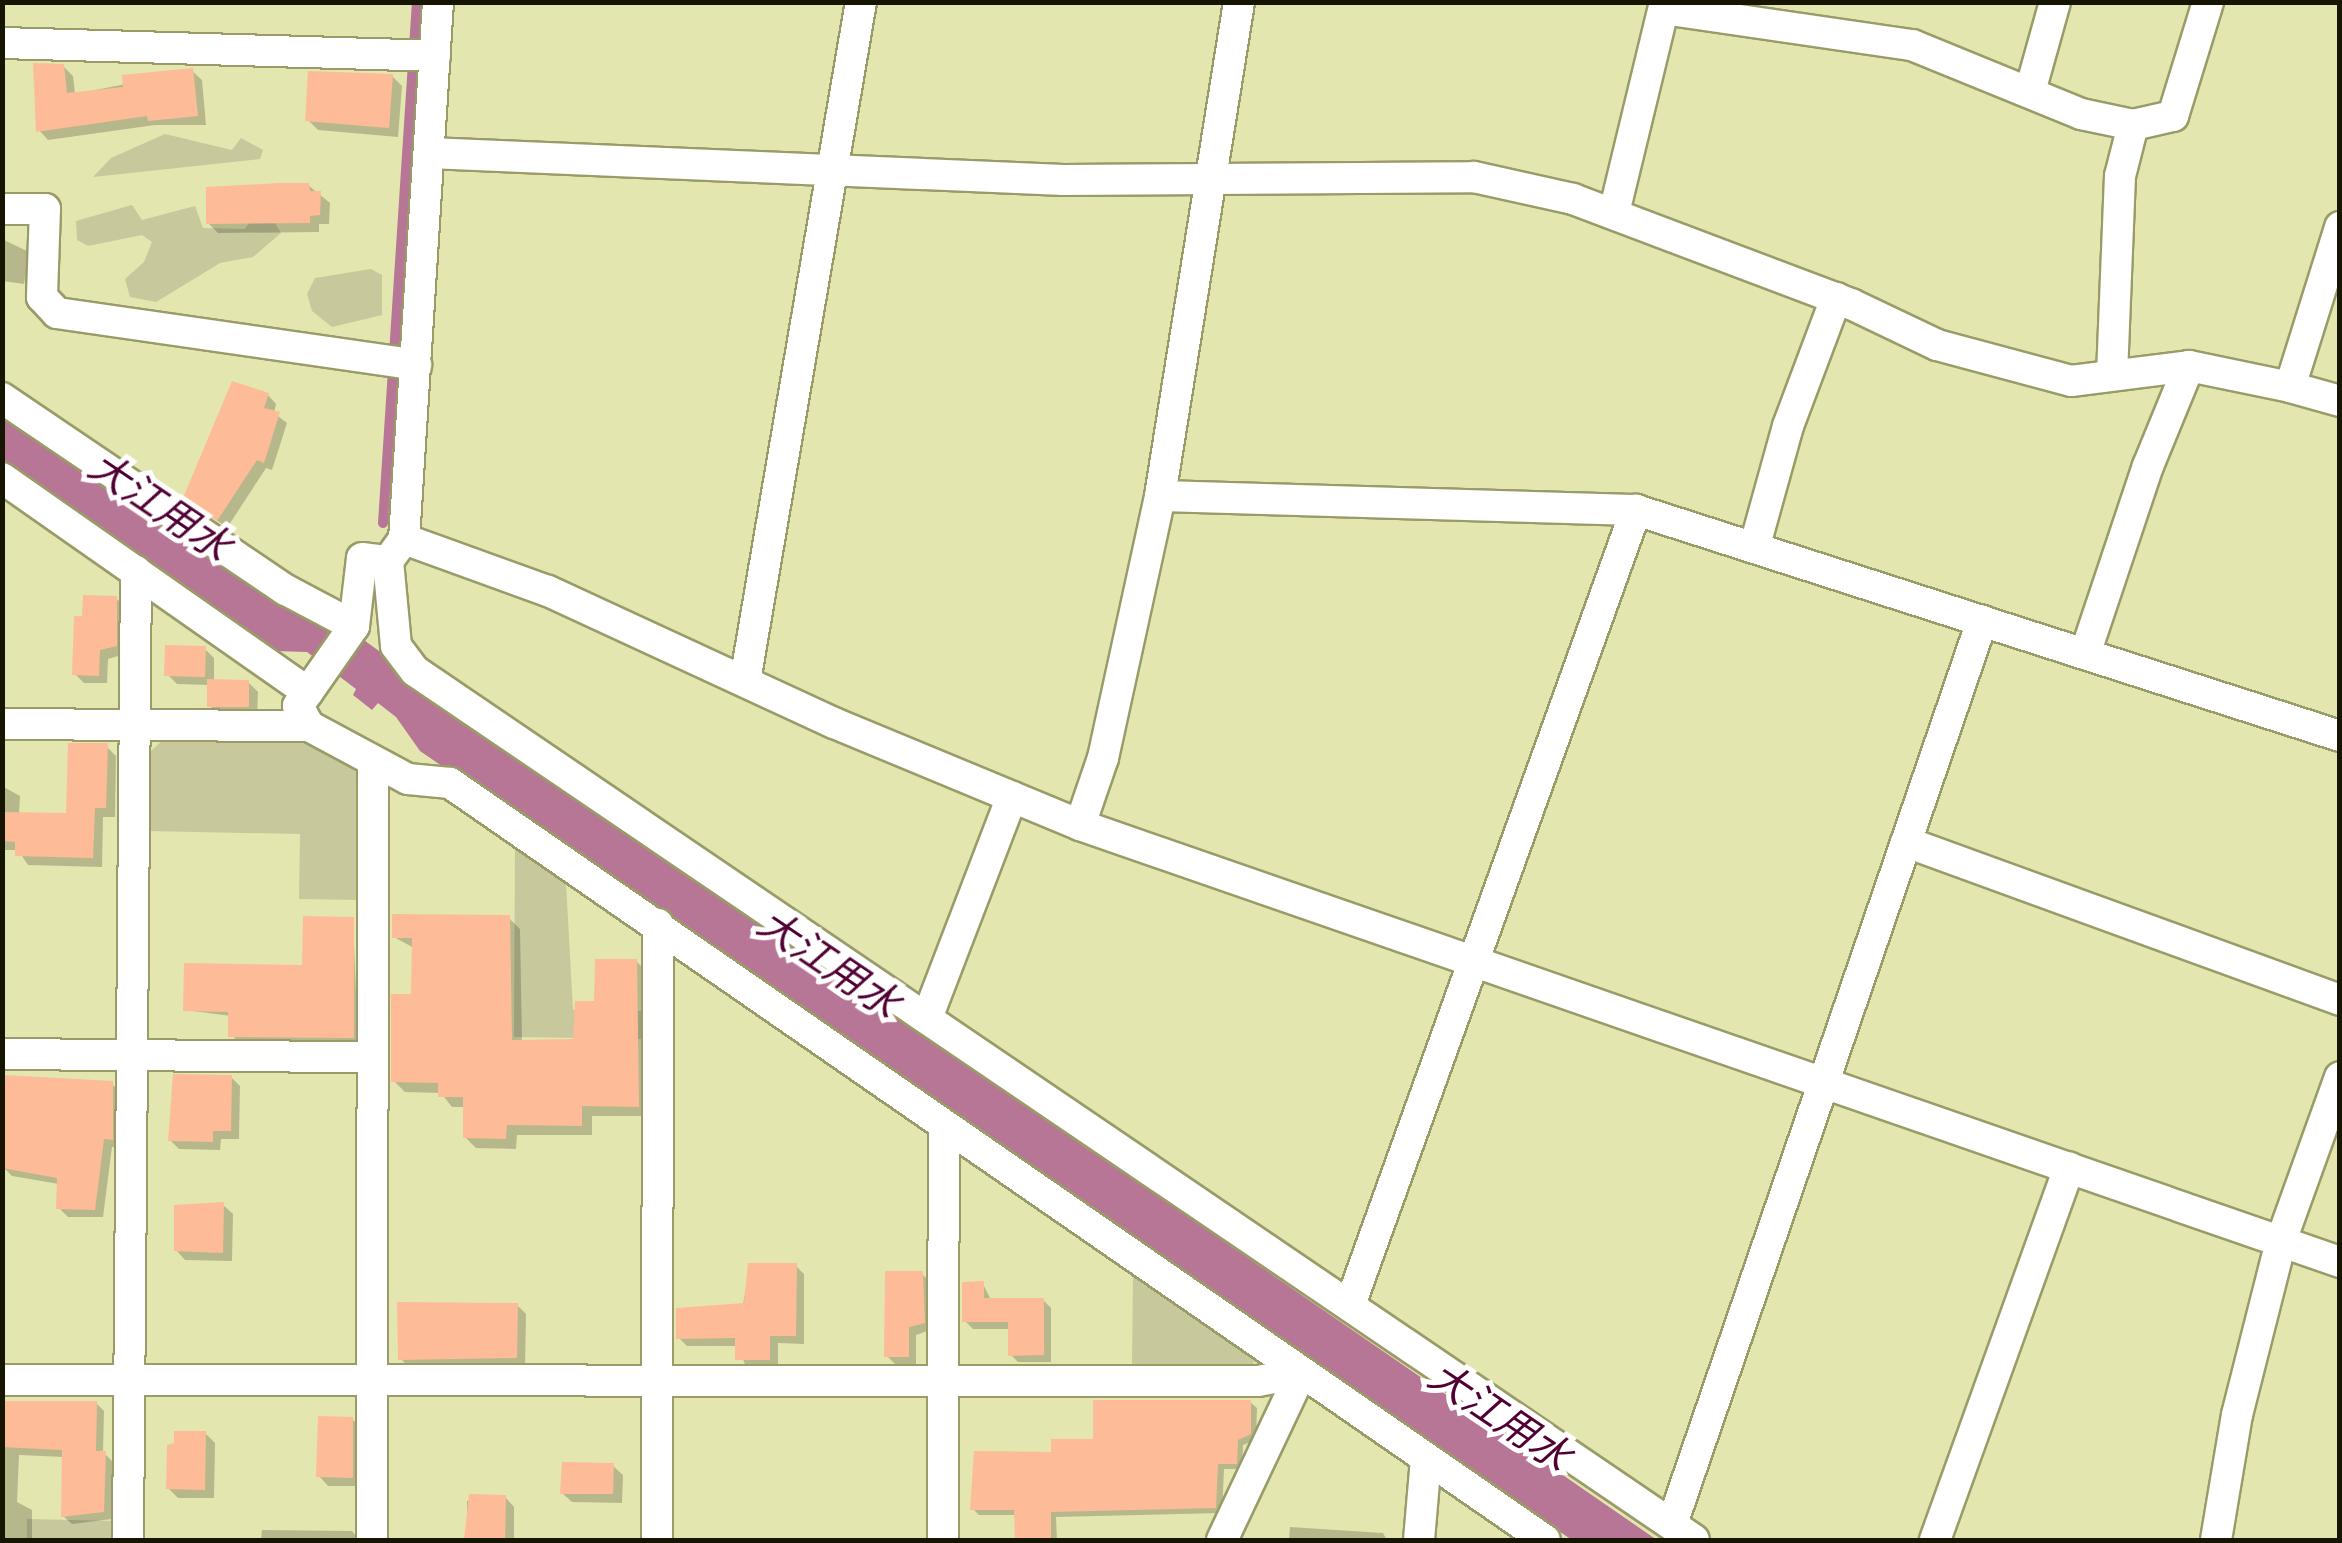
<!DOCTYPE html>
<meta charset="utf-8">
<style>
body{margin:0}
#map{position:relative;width:2342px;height:1543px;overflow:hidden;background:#e4e6b0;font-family:"Zilla Slab","Noto Sans JP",serif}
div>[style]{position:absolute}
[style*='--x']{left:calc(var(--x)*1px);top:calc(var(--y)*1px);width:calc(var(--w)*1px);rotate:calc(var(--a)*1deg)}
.green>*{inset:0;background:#c7c89c}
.water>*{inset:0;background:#b77696}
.shadow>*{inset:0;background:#0003}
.stream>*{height:10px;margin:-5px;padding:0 5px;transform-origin:5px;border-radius:5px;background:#b77696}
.building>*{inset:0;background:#febb98}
.roads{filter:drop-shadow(2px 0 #9a9b68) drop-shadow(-2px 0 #9a9b68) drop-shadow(0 2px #9a9b68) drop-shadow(0 -2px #9a9b68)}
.minor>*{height:30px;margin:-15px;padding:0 15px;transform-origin:15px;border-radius:15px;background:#fff}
span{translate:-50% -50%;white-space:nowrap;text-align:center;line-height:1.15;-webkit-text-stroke:10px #fff;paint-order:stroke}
.water-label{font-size:40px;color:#510034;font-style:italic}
.frame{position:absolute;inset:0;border:5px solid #151502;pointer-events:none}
</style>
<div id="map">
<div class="green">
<i style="clip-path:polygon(165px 134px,232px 150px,241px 138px,263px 150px,260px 159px,93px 177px,111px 158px)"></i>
<i style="clip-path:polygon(132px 205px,142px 220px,195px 206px,203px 228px,245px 229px,254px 216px,275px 223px,281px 233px,253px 257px,220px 263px,156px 302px,130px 297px,125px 279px,144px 262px,152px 242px,142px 235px,88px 246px,77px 240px,76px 221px)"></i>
<i style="clip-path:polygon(371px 269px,382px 275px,382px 315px,332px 327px,312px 311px,307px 294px,315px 278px)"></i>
<i style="clip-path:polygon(163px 740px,320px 743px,362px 770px,359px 900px,299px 899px,300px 834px,148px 831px,150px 752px)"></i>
<i style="clip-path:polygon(515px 846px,566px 883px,573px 1010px,644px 1011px,644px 1039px,514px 1037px)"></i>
<i style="clip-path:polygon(1133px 1273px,1256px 1355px,1252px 1368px,1132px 1366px)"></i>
<i style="clip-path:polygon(27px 1519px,117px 1521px,117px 1540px,27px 1540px)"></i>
</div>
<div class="water">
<i style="clip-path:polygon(2px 409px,357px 635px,585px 801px,1657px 1540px,1572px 1540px,420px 751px,396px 717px,378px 703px,372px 710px,353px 695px,356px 689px,307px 652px,274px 651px,3px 459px)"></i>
</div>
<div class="shadow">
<i style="clip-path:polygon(63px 66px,73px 76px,75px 94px,192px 71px,202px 80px,206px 125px,155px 125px,48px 140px,39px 130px)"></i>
<i style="clip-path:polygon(392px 76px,402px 86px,398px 137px,318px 130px,308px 120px)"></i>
<i style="clip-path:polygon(308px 185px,330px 203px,329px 224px,319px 224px,319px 232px,218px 233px,208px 223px)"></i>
<i style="clip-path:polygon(2px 239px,29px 252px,24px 284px,2px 281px)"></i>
<i style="clip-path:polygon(268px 395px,276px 404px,274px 413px,287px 423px,272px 470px,266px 468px,227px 528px,186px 497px)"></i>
<i style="clip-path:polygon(116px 598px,125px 607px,125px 654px,108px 659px,107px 683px,84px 683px,75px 674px,85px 618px)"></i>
<i style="clip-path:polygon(204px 648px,214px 658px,214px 681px,248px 682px,258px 692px,257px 716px,219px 715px,210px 706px,210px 685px,177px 684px,167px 674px)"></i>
<i style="clip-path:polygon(106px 746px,116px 756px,115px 817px,103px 817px,102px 867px,28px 865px,18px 850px,2px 850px,2px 786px,20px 796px,19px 815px,69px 816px)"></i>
<i style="clip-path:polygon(509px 918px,520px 929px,522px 1042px,576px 1042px,597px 1004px,636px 961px,647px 972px,649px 1116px,592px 1116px,592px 1135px,517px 1135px,516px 1149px,476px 1148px,465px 1137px,466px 1107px,452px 1107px,441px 1093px,405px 1092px,394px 1081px,413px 997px,414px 948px,394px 937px)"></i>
<i style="clip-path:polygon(353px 919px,358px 1042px,235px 1041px,231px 1016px,185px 1010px,304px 967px)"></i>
<i style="clip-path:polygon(231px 1077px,240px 1086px,239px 1139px,221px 1139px,220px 1150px,179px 1149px,170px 1140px)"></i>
<i style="clip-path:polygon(112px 1084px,121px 1093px,120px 1147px,112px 1147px,103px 1217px,68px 1217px,59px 1208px,59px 1184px,12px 1176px,3px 1167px)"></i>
<i style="clip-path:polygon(223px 1205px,233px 1214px,232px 1261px,185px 1260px,176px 1250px)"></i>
<i style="clip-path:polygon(750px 1265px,796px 1266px,804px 1274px,804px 1344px,778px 1343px,778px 1367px,746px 1367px,738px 1346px,687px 1346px,679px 1338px,742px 1310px)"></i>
<i style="clip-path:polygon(922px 1274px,930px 1282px,930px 1330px,916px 1335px,916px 1364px,895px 1364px,887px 1356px)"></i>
<i style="clip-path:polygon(983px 1284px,991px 1300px,1043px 1300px,1051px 1308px,1051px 1362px,1018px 1362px,1011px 1355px,1011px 1329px,973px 1329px,965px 1321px)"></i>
<i style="clip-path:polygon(517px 1305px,526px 1314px,525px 1366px,410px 1368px,401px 1359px)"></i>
<i style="clip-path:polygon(2px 1402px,96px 1403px,104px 1411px,103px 1452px,113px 1462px,112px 1519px,72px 1524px,63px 1516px,64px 1457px,19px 1455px,17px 1502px,32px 1510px,32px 1540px,2px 1540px)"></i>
<i style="clip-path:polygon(1250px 1402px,1257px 1408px,1256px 1440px,1243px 1445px,1242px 1469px,1224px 1469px,1222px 1513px,1056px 1517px,1057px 1540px,1017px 1540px,1017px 1515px,979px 1515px,973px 1509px,1053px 1454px)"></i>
<i style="clip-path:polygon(352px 1419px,362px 1429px,362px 1486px,328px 1486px,319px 1476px)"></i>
<i style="clip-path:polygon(205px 1433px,215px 1443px,214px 1498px,178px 1498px,169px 1489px)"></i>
<i style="clip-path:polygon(613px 1466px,623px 1475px,622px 1503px,572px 1502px,562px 1493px)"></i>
<i style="clip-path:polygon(505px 1497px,514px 1507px,514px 1540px,467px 1540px,467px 1501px)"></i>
<i style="clip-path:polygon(1290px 1527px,1383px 1533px,1387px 1540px,1289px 1540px)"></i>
<i style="clip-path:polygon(262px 1530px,352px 1531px,360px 1540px,261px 1540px)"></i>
</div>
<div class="stream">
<i style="--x:383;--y:523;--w:522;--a:-86.27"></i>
</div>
<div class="building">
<i style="clip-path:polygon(33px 63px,64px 64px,67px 93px,123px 87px,122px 75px,193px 68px,198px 116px,148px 121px,147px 116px,36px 132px)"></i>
<i style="clip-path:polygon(308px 71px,393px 74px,389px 128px,305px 121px)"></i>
<i style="clip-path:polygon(280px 183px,309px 183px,310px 191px,321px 191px,320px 215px,310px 216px,310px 223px,206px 224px,206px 187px)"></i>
<i style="clip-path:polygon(232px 381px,269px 393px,264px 408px,280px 412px,264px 463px,257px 460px,217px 521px,183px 498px)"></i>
<i style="clip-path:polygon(83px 595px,117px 596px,117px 646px,100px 650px,99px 676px,72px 675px,74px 616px,82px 616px)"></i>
<i style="clip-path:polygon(165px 645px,206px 646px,205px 677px,164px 676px)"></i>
<i style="clip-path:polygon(207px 679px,249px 680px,249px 707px,207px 707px)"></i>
<i style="clip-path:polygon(68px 743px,108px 743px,106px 808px,95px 808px,93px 858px,15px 856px,15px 842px,2px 841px,2px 812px,66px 813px)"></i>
<i style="clip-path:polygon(392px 914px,510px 915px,512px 1040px,573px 1039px,575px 1001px,594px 1001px,595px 959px,637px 959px,639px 1107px,582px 1106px,582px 1126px,507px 1125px,506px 1139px,463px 1138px,463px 1097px,438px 1097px,438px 1083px,391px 1082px,391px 994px,411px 994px,412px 938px,392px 938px)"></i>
<i style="clip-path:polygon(303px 916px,354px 917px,354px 1038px,228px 1037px,228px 1012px,183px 1011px,184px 963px,302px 965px)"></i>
<i style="clip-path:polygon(173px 1074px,232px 1075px,231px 1131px,213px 1131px,213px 1142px,168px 1141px)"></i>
<i style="clip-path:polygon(4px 1075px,113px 1081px,113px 1140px,104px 1139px,95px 1210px,56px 1209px,57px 1178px,2px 1168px)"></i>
<i style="clip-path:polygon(224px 1202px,223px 1253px,174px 1251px,174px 1205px)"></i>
<i style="clip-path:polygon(748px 1263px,797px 1263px,796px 1336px,770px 1336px,770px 1360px,735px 1360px,735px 1338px,676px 1339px,676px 1308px,744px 1303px)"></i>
<i style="clip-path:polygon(885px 1271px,923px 1271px,925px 1323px,909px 1327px,909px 1357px,884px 1357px)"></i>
<i style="clip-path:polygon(984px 1281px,984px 1298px,1044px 1298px,1044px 1355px,1008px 1356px,1008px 1322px,962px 1322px,962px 1282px)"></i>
<i style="clip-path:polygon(397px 1302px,518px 1303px,517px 1358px,398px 1360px)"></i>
<i style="clip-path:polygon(1093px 1400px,1251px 1400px,1251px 1434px,1238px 1440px,1237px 1464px,1218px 1464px,1216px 1508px,1051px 1512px,1051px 1540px,1015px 1540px,1014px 1510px,970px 1510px,974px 1451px,1051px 1452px,1051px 1439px,1093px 1439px)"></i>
<i style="clip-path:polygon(2px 1401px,97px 1401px,96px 1451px,106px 1451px,104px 1512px,61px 1517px,62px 1450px,2px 1447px)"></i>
<i style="clip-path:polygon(318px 1416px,353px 1417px,353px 1478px,316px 1477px)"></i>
<i style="clip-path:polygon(174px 1431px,206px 1431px,205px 1490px,166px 1489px,167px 1445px,174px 1443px)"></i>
<i style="clip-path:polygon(562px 1462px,614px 1463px,613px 1494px,560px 1494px)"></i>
<i style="clip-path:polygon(469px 1494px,506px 1495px,505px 1540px,464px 1540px)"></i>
</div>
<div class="roads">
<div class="minor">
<i style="--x:1664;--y:9;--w:251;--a:8.3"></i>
<i style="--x:1912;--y:45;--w:183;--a:22.2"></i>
<i style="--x:2081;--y:114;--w:53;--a:11.9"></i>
<i style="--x:2133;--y:125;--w:41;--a:-12.7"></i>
<i style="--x:2173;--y:116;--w:119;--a:-72.9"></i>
<i style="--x:2;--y:43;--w:433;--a:1.7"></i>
<i style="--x:2031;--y:88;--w:89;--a:-74.4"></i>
<i style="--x:429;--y:153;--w:635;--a:2.44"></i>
<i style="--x:1063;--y:180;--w:411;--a:-0.4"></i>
<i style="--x:1474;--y:177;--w:101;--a:12.5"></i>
<i style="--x:1573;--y:199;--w:297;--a:20.7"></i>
<i style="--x:1851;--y:304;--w:95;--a:25.5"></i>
<i style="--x:1937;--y:345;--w:139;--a:15"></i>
<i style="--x:2071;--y:381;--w:119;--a:-7.2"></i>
<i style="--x:2189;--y:366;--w:103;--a:11.7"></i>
<i style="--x:2290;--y:387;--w:168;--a:-72.6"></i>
<i style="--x:2;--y:209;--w:43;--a:0"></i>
<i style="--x:45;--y:209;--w:88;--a:92"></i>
<i style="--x:42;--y:297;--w:22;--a:47"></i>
<i style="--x:57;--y:313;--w:363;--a:8.2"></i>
<i style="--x:1614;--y:213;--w:217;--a:-76.4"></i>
<i style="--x:2112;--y:375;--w:199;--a:-87.7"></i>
<i style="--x:2120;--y:176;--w:53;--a:-75.7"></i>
<i style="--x:2290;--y:387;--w:52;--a:15.6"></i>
<i style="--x:2;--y:398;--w:343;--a:34.1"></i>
<i style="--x:286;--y:590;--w:77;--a:27.9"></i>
<i style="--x:2;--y:478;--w:373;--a:35"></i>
<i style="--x:308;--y:692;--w:17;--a:126"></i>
<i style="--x:298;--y:706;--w:23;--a:61"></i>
<i style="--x:309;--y:726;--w:112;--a:28.2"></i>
<i style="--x:408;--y:779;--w:42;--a:5.4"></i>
<i style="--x:450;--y:783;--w:1331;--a:34.66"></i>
<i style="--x:1160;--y:496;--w:476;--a:1.7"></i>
<i style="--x:1636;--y:510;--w:739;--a:17.8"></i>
<i style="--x:404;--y:539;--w:153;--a:19.9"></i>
<i style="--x:548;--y:591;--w:315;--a:24.8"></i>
<i style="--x:834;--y:723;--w:266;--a:22.5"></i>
<i style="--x:1080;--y:825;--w:1334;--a:19.13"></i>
<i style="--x:1755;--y:545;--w:123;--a:-74.5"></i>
<i style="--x:1788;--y:426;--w:137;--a:-69.4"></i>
<i style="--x:388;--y:561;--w:85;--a:84.6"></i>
<i style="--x:396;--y:646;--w:31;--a:53"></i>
<i style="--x:415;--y:671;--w:1546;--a:34.19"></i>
<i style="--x:2085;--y:654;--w:198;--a:-71.5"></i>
<i style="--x:2148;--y:466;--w:108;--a:-67.7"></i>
<i style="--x:745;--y:681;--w:689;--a:-80.31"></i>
<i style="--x:308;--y:692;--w:80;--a:-55.1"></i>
<i style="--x:354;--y:626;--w:68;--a:-83.3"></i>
<i style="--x:362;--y:558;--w:26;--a:7"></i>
<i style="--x:388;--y:561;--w:27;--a:-54"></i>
<i style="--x:404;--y:539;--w:538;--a:-86.38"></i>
<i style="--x:2;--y:724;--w:307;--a:0.4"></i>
<i style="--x:1080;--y:825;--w:71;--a:-71.1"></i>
<i style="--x:1103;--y:758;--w:268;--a:-77.7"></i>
<i style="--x:1160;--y:496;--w:500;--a:-80.91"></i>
<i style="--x:1906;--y:842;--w:462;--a:20"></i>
<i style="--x:927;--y:1018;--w:237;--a:-69"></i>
<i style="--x:2;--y:1054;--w:370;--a:0.5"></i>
<i style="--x:1351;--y:1302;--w:842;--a:-70.21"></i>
<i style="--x:2;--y:1380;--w:1256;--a:0.05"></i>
<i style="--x:1258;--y:1381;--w:44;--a:-10.5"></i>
<i style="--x:1301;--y:1373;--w:185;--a:115.3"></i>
<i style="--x:1672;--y:1524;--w:955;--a:-71.05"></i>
<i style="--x:128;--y:1540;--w:969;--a:-89.53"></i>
<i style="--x:372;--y:1540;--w:779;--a:-89.93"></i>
<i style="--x:657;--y:1540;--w:616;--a:-89.91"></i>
<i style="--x:943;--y:1540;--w:413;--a:-89.9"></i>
<i style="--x:1419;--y:1540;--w:81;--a:-85.1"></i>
<i style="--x:1935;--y:1540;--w:396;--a:-70.2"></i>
<i style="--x:2216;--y:1540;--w:127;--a:-80.5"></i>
<i style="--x:2237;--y:1415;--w:179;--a:-75.8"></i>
<i style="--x:2281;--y:1241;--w:174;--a:-70.2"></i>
</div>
</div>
<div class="water-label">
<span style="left:160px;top:506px;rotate:34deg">大江用水</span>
<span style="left:829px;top:963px;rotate:34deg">大江用水</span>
<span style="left:1500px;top:1416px;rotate:34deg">大江用水</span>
</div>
<div class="frame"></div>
</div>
